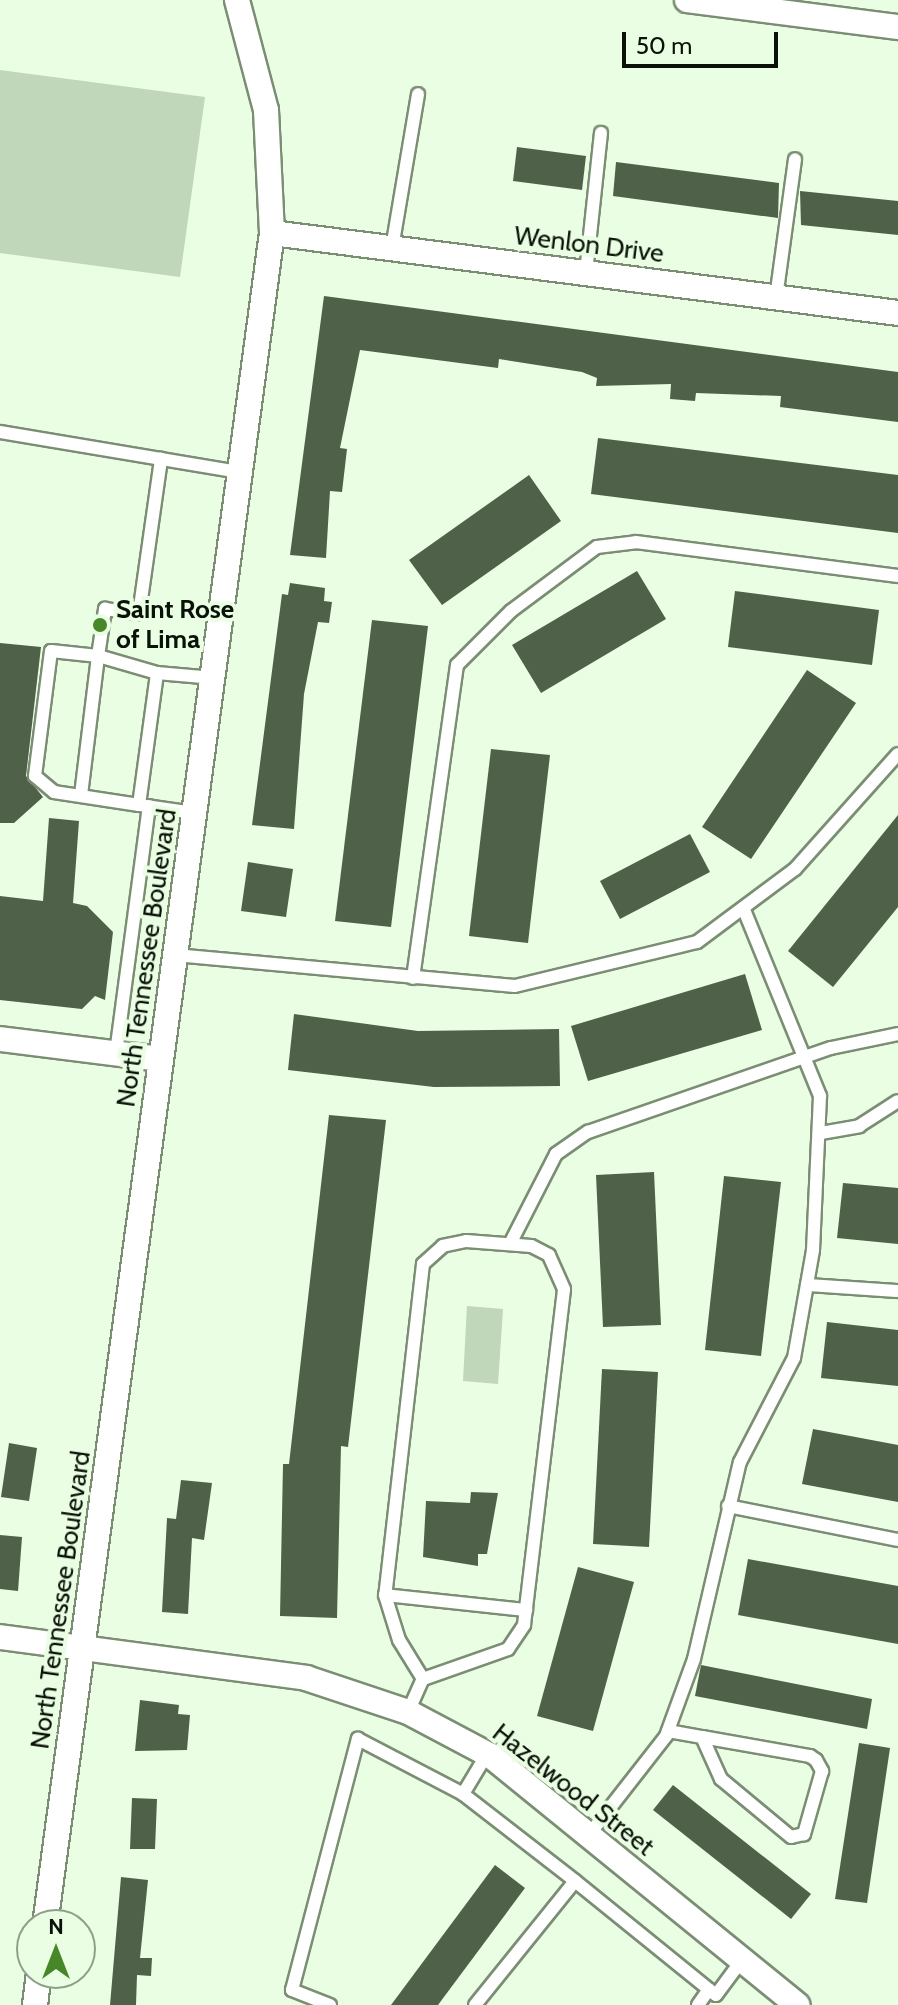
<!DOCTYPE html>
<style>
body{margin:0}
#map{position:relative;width:898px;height:2005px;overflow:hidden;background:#e9fee2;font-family:Cabin,sans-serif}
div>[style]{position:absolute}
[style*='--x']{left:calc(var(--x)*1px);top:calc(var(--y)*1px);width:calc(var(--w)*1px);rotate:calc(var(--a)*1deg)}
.green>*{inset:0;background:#c1d7b9}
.building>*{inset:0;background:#50614a}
.roads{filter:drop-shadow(2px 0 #7b8e74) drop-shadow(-2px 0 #7b8e74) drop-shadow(0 2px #7b8e74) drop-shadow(0 -2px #7b8e74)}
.service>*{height:12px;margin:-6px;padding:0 6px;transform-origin:6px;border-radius:6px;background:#fff}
.minor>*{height:24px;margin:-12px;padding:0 12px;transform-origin:12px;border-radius:12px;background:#fff}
.dots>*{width:22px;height:22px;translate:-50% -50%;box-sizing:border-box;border:4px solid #e9fee2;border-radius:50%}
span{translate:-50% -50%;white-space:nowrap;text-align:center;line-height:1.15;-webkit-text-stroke:8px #e9fee2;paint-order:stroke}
.street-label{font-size:26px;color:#0a1108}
.poi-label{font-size:26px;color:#0a1108;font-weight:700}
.left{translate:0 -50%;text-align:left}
.north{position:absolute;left:16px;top:1909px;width:80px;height:80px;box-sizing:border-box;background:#e9fee2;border:2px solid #909f8b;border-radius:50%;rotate:0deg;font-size:22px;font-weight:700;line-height:32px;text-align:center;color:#0a1108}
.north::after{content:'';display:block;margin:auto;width:28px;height:36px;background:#478729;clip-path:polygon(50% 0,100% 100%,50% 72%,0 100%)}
.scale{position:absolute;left:622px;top:32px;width:156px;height:36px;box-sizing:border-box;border:4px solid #0a1108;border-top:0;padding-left:10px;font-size:24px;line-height:28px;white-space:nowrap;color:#0a1108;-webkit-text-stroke:6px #e9fee2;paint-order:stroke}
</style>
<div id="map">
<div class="green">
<i style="clip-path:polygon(0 70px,205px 97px,180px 277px,0 253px)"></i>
<i style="clip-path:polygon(467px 1306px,503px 1309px,498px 1384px,463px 1381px)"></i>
</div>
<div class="building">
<i style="clip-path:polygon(517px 147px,586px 156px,582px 190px,513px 181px)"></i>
<i style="clip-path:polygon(616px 162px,779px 183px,778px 218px,613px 196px)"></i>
<i style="clip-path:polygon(800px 191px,898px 201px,898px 235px,801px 225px)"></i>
<i style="clip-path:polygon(324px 296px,898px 372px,898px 422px,780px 407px,781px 396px,696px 393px,695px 401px,670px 399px,671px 384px,596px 386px,597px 378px,582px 372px,499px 359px,498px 368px,360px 350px,340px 448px,347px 449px,342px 492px,330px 491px,326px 558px,290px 555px)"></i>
<i style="clip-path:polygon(598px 438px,898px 475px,898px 533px,591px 494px)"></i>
<i style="clip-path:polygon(529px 475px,561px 521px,442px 605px,409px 560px)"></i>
<i style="clip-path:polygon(637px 571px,666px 619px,541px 693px,512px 645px)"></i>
<i style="clip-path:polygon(290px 583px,325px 588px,324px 601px,332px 602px,329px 623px,318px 622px,304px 694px,294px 829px,252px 825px,282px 594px,288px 595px)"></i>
<i style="clip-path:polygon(735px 591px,879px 610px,872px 665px,728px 647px)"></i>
<i style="clip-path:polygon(372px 620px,428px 626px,391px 927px,335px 921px)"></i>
<i style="clip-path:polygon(0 643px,41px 647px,26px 776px,43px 797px,14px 823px,0 823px)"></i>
<i style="clip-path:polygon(807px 670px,856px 703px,751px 859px,702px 827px)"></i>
<i style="clip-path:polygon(491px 749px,550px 755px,528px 943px,469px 936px)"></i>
<i style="clip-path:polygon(898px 815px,898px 907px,833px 987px,788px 951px)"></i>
<i style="clip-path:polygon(49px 818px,79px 821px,73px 903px,87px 906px,113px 932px,105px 1000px,95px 996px,82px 1009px,0 1000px,0 896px,43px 901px)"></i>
<i style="clip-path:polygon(690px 834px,710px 872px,620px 919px,600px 881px)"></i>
<i style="clip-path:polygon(248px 862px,293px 869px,286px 917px,241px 911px)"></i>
<i style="clip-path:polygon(745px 974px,762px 1030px,588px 1081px,571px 1026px)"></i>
<i style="clip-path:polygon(294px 1014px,418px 1031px,559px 1029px,560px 1086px,434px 1087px,288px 1070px)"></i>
<i style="clip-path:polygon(329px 1115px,386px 1120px,348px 1447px,341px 1446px,337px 1618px,280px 1616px,283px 1464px,289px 1464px)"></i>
<i style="clip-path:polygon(654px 1172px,661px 1325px,603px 1327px,596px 1175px)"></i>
<i style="clip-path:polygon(724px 1176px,781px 1182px,761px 1356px,705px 1350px)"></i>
<i style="clip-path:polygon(843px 1183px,898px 1188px,898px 1244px,837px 1238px)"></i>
<i style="clip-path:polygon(827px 1322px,898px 1330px,898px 1386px,821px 1378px)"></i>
<i style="clip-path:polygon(602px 1369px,658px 1372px,649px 1547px,593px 1544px)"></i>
<i style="clip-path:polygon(813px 1429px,898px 1445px,898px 1502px,802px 1484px)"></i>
<i style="clip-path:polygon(9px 1443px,37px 1448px,29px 1501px,1px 1497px)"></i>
<i style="clip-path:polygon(181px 1480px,212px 1483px,204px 1540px,192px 1538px,188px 1614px,162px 1612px,167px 1518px,176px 1519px)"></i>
<i style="clip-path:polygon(471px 1492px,498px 1493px,487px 1554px,478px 1554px,478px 1566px,423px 1557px,426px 1501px,470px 1503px)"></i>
<i style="clip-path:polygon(0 1535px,22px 1537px,18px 1591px,0 1589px)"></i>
<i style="clip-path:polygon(748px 1559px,898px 1586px,898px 1644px,738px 1615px)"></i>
<i style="clip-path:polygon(578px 1567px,634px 1582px,593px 1731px,537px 1716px)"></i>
<i style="clip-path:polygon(701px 1665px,872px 1699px,867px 1729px,695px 1696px)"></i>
<i style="clip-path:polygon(140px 1700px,179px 1705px,178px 1714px,190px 1715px,187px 1750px,135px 1751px)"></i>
<i style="clip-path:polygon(859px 1743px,890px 1748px,867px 1903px,835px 1899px)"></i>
<i style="clip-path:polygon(673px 1785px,811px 1894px,791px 1919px,653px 1810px)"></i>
<i style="clip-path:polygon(132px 1798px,157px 1799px,155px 1849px,130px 1849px)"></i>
<i style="clip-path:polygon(495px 1865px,525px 1888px,438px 2005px,391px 2005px)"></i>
<i style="clip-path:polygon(121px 1877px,148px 1880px,140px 1958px,152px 1958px,151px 1976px,137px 1975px,136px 2005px,110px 2005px)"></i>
</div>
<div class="roads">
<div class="service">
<i style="--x:392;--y:248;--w:156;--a:-80.4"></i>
<i style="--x:586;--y:273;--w:141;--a:-83.9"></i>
<i style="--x:776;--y:298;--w:140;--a:-82.2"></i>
<i style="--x:0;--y:432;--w:243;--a:9.5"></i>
<i style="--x:157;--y:673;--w:61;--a:-163.9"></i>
<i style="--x:98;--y:656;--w:48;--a:-81.5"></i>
<i style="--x:105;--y:609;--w:34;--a:8"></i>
<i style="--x:139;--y:614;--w:157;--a:-81.9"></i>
<i style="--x:81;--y:795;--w:140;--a:-83"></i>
<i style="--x:98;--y:656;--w:47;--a:-173.9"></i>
<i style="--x:51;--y:651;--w:126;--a:97.3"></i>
<i style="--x:35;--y:776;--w:25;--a:40"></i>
<i style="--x:54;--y:792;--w:86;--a:8.7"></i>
<i style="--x:194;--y:813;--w:56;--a:-171.7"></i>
<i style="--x:139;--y:805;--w:133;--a:-82.2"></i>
<i style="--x:157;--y:673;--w:57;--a:5"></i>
<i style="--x:175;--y:955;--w:341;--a:5.2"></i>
<i style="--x:515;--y:986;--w:187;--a:-13.6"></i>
<i style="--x:697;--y:942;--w:122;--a:-36.7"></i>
<i style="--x:795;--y:869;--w:154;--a:-48.2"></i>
<i style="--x:413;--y:978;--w:316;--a:-82"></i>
<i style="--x:457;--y:665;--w:76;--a:-45"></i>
<i style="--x:511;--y:611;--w:107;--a:-36.7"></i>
<i style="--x:597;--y:547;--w:39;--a:-7"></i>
<i style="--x:636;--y:542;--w:264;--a:7.4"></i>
<i style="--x:116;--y:1053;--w:249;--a:-82.4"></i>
<i style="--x:821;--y:1133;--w:39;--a:-10"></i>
<i style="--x:859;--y:1126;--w:46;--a:-32.7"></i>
<i style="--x:511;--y:1242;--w:99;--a:-62.9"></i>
<i style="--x:556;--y:1154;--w:39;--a:-35"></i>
<i style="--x:588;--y:1132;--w:257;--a:-19.1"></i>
<i style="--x:831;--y:1048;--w:68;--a:-11.8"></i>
<i style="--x:807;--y:1285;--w:91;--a:3.8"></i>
<i style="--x:728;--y:1506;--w:173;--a:11.3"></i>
<i style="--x:385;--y:1595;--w:142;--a:6.1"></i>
<i style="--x:408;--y:1712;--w:36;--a:-66"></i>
<i style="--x:423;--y:1679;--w:90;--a:-19.4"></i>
<i style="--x:508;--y:1649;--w:29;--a:-56"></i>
<i style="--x:524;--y:1625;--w:338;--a:-83.2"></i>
<i style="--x:564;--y:1289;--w:37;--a:-114"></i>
<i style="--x:549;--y:1255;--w:20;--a:-153"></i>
<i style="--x:531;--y:1246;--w:65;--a:-175.6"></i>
<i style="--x:466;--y:1241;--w:24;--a:168"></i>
<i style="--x:443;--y:1246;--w:27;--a:138"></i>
<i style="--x:423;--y:1264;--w:333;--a:96.5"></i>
<i style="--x:385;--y:1595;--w:47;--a:72.7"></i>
<i style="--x:399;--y:1640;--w:46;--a:58.4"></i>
<i style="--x:668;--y:1731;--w:35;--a:10"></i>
<i style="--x:702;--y:1737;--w:110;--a:10"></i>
<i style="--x:810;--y:1756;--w:7;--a:34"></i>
<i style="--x:816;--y:1760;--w:13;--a:61"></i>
<i style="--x:822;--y:1771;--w:66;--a:105.9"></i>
<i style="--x:804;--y:1834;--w:13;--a:167"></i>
<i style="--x:791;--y:1837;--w:91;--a:-140.4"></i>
<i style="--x:721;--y:1779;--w:46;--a:-114.3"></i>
<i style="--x:463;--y:1794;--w:47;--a:-59"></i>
<i style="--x:588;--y:1836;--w:127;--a:-52"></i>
<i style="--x:666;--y:1736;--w:82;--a:-70"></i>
<i style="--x:694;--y:1659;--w:202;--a:-76.9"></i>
<i style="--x:740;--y:1462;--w:117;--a:-62.6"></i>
<i style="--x:794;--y:1358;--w:110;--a:-80"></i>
<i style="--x:813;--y:1250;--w:154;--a:-87.4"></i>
<i style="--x:820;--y:1096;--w:199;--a:-112.2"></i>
<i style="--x:330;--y:2005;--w:41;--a:-158.5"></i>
<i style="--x:292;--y:1990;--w:260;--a:-75.3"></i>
<i style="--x:358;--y:1739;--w:119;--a:27.6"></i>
<i style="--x:463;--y:1794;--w:142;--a:37.8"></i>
<i style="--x:475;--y:2005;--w:159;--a:-51.1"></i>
<i style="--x:575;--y:1881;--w:181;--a:39"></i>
<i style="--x:716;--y:1995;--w:44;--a:-53.4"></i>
<i style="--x:698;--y:2005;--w:19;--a:-55"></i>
</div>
<div class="minor">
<i style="--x:687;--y:0;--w:213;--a:7.3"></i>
<i style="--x:272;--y:233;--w:631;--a:7.28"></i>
<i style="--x:0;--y:1039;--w:162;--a:7.1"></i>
<i style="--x:0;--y:1637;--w:309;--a:7.6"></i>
<i style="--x:306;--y:1678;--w:108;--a:18.4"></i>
<i style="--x:408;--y:1712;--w:94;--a:27.9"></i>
<i style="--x:491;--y:1756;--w:395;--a:39.1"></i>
<i style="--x:45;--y:1925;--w:1707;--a:-82.36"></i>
<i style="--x:272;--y:233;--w:123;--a:-92.8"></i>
<i style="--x:266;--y:110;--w:114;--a:-104.8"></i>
<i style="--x:35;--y:2005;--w:32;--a:-83"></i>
</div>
</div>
<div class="dots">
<i style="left:100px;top:625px;background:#478729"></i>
</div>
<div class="street-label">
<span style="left:589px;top:245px;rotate:7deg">Wenlon Drive</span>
<span style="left:147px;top:958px;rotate:-82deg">North Tennessee Boulevard</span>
<span style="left:61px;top:1600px;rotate:-82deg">North Tennessee Boulevard</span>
<span style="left:573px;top:1790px;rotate:38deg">Hazelwood Street</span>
</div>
<div class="poi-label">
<span class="left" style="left:116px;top:625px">Saint Rose<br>of Lima</span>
</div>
<div class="north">N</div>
<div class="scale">50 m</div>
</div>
